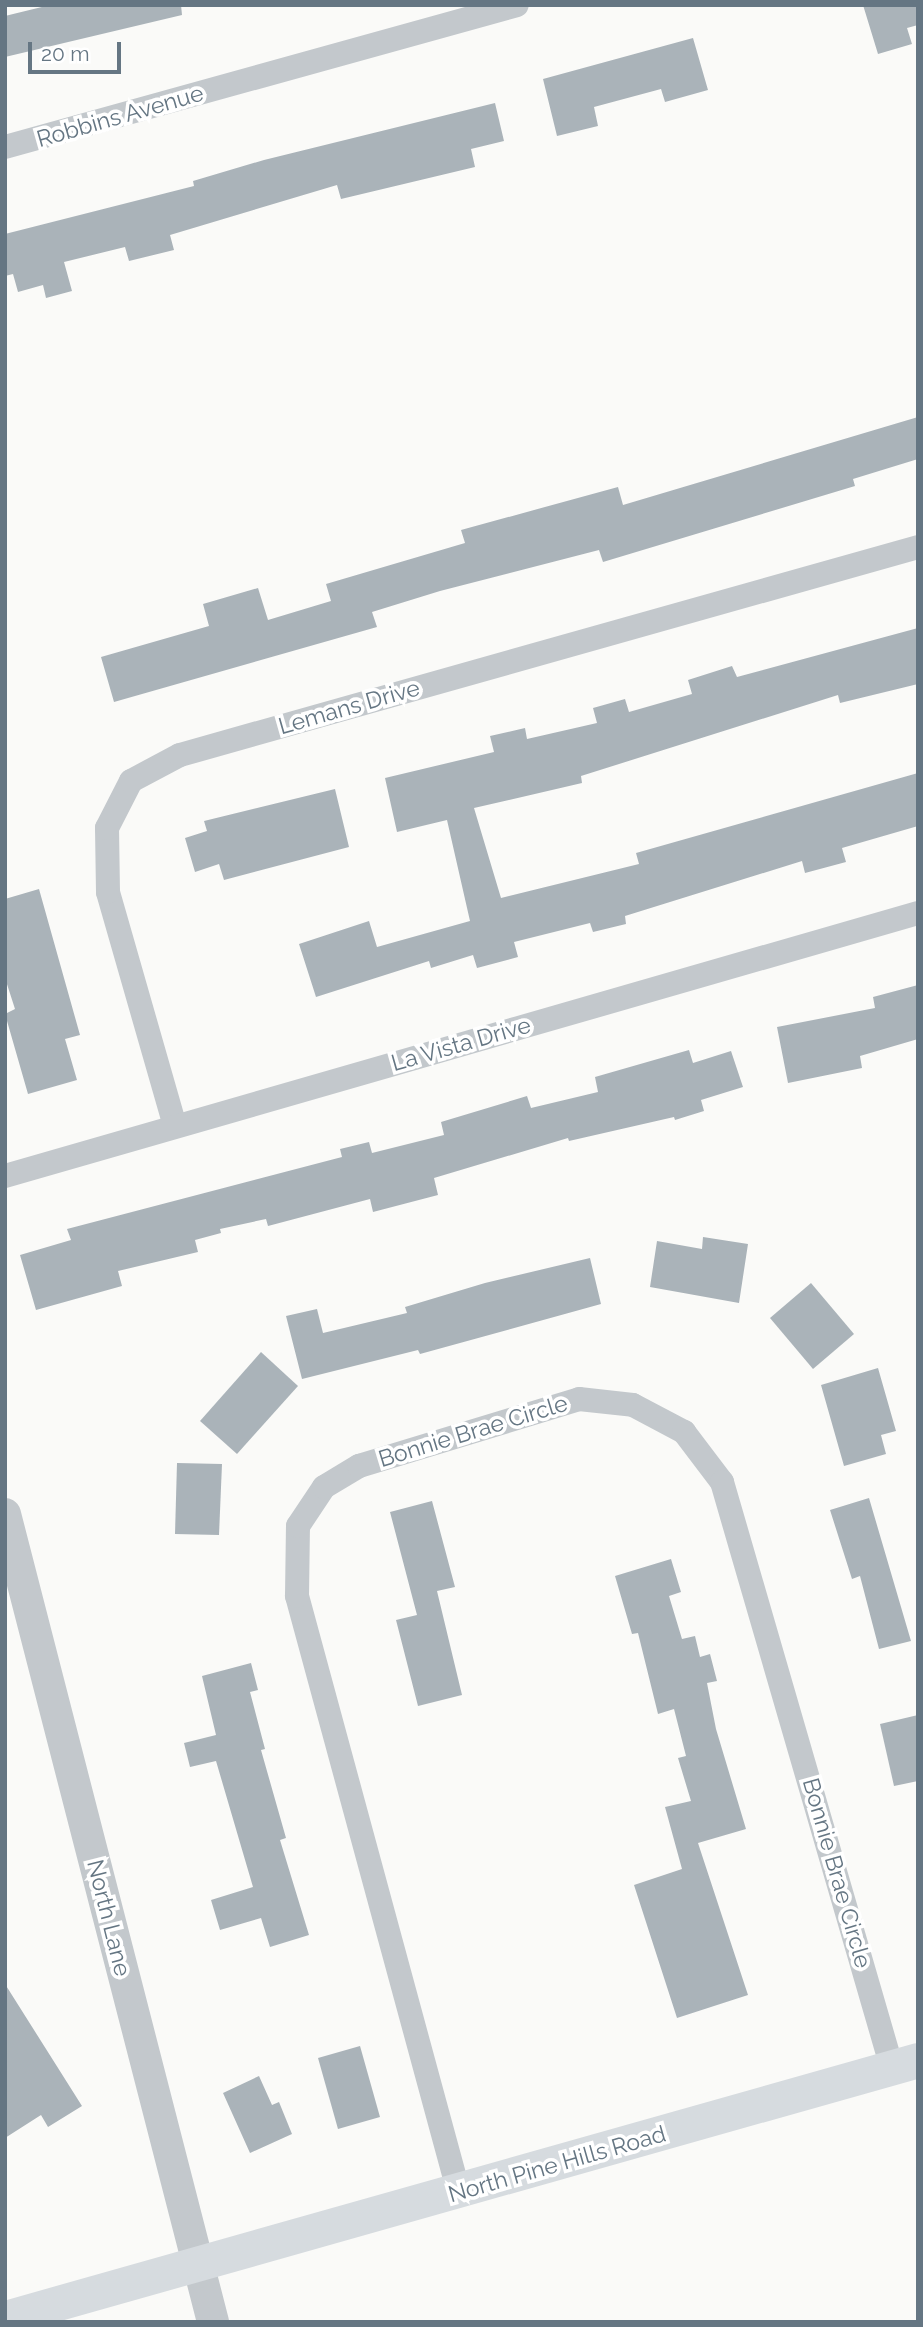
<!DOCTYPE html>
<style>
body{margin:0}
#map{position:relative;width:923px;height:2327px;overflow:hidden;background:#fafaf8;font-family:Raleway,sans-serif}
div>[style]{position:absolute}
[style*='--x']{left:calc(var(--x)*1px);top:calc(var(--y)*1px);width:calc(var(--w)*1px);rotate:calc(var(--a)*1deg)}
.building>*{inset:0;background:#aab3b9}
.minor>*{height:24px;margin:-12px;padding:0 12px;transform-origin:12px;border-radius:12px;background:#c3c8cc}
.tertiary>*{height:32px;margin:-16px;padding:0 16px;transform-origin:16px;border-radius:16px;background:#c3c8cc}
.secondary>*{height:35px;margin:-17.5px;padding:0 17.5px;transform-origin:17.5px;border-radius:17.5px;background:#d6dbdf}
span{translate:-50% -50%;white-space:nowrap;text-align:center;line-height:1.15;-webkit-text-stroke:7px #fff;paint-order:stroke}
.street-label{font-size:23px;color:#657683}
.frame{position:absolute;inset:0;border:7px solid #657683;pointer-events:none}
.scale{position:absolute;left:28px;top:42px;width:93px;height:32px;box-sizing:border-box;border:4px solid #657683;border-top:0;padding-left:9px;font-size:21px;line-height:24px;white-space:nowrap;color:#657683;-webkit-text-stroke:5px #fff;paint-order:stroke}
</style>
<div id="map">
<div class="building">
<i style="clip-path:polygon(50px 5px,181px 5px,182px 15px,5px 57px,5px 16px)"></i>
<i style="clip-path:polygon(863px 5px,918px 5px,918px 25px,907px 28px,912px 44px,878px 54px)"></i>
<i style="clip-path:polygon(693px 38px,708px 90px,665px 102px,661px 89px,594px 107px,598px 126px,557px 136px,543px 79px)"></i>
<i style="clip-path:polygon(495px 103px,504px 141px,471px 149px,475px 167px,341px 199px,337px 185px,170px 235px,174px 250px,129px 261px,125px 247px,64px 262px,72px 291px,46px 298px,43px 285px,18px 292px,13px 274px,5px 276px,5px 234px,194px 186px,193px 181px,264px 160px)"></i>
<i style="clip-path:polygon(918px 417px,918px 459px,853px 479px,855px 486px,603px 562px,599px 550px,440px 591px,372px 612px,377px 627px,114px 702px,101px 657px,209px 626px,203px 604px,258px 588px,268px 620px,331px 601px,326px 584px,465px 543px,461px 530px,618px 487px,623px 505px)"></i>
<i style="clip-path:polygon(918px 628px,918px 684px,840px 703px,838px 695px,581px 776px,582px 783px,474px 808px,501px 898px,639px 864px,636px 853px,918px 773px,918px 826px,842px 848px,846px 862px,805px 873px,802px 861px,625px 916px,626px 924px,593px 932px,590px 923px,514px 942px,518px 957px,477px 968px,473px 955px,431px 968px,429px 961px,316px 997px,299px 944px,369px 921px,377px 947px,470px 921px,447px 820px,397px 832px,385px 778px,494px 752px,490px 736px,525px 728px,527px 739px,597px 723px,593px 708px,625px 699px,629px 712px,692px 694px,688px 680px,732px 666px,737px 677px)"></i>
<i style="clip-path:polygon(335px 789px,349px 847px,224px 880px,219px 864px,195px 872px,185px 838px,207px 831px,204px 821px)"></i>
<i style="clip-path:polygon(39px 889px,80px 1035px,65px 1039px,77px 1080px,28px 1094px,5px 1014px,15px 1009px,5px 978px,5px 899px)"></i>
<i style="clip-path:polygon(918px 985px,918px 1039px,860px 1056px,862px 1068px,788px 1083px,777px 1027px,875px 1008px,873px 997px)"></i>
<i style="clip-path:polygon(689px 1050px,693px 1063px,731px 1051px,743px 1087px,701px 1100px,704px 1111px,675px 1120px,674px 1117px,569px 1141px,568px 1138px,434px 1178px,438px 1195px,373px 1212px,370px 1199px,268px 1226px,266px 1219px,220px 1229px,221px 1233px,195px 1240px,198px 1252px,118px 1271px,122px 1286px,36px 1310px,20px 1255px,71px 1240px,67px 1229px,342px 1157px,340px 1149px,369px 1142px,372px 1153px,444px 1135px,441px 1122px,527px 1096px,531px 1108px,598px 1092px,595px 1077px)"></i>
<i style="clip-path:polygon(703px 1237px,748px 1244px,739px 1303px,650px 1287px,657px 1241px,702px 1249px)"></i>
<i style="clip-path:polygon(590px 1258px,601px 1304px,420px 1354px,418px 1350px,302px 1379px,286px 1316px,317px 1309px,323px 1333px,407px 1313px,405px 1307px,485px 1283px)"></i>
<i style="clip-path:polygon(811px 1283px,854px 1334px,813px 1369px,770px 1318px)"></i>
<i style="clip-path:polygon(261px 1352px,298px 1386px,237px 1454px,200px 1421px)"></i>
<i style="clip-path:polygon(878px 1368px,896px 1431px,881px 1435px,886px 1454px,844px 1466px,821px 1385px)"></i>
<i style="clip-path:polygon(177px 1463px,222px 1464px,219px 1535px,175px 1534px)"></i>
<i style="clip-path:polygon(869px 1498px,911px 1641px,879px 1649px,860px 1576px,852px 1579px,830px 1510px)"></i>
<i style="clip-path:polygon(432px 1501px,455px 1587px,437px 1591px,462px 1695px,418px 1706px,396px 1620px,417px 1615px,390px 1512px)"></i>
<i style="clip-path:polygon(671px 1559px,681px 1592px,669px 1596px,682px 1639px,695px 1636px,700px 1657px,710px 1654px,717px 1681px,707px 1683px,716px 1729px,746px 1829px,698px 1843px,748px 1995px,677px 2018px,634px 1885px,682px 1869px,665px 1807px,691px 1801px,678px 1758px,686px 1756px,674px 1709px,658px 1714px,638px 1633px,632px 1634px,615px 1576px)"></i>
<i style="clip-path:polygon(251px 1663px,258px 1690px,250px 1692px,265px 1749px,261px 1750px,286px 1838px,280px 1840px,309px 1935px,270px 1947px,261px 1918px,220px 1930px,211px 1900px,253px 1887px,216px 1761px,190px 1767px,184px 1743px,216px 1735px,202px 1676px)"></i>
<i style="clip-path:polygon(918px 1715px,918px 1781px,894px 1786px,880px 1724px)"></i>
<i style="clip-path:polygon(5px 1984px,82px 2106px,48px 2127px,41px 2115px,5px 2138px)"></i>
<i style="clip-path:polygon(360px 2046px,380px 2117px,338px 2129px,318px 2058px)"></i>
<i style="clip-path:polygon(259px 2076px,272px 2105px,279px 2102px,292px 2134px,250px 2153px,223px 2093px)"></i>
</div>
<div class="minor">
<i style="--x:5;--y:147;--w:531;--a:-15.5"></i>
<i style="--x:175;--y:1126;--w:243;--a:-106"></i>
<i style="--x:108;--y:892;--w:64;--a:-90.9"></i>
<i style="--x:107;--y:828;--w:53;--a:-62.9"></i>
<i style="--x:131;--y:781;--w:55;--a:-28"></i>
<i style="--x:180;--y:755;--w:767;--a:-15.74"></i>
<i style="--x:5;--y:1176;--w:950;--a:-16.07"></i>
<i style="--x:459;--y:2193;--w:619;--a:-105.18"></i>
<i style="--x:297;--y:1596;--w:70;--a:-89.2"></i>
<i style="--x:298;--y:1526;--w:47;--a:-56.3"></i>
<i style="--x:324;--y:1487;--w:41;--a:-31"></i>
<i style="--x:359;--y:1466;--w:230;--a:-16.9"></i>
<i style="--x:579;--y:1399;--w:54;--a:6.3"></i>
<i style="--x:633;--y:1405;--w:58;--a:27.9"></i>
<i style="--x:684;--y:1432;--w:63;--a:52.8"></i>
<i style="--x:722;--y:1482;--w:610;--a:73.82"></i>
</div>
<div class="tertiary">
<i style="--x:5;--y:1514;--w:834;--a:75.56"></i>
</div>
<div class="secondary">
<i style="--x:5;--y:2318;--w:949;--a:-15.78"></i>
</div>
<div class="street-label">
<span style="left:120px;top:116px;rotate:-16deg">Robbins Avenue</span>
<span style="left:349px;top:707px;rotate:-16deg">Lemans Drive</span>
<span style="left:461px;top:1044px;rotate:-16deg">La Vista Drive</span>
<span style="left:473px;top:1431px;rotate:-17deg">Bonnie Brae Circle</span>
<span style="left:837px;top:1873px;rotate:74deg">Bonnie Brae Circle</span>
<span style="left:109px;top:1918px;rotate:76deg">North Lane</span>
<span style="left:557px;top:2164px;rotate:-16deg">North Pine Hills Road</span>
</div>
<div class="frame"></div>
<div class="scale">20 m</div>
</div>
